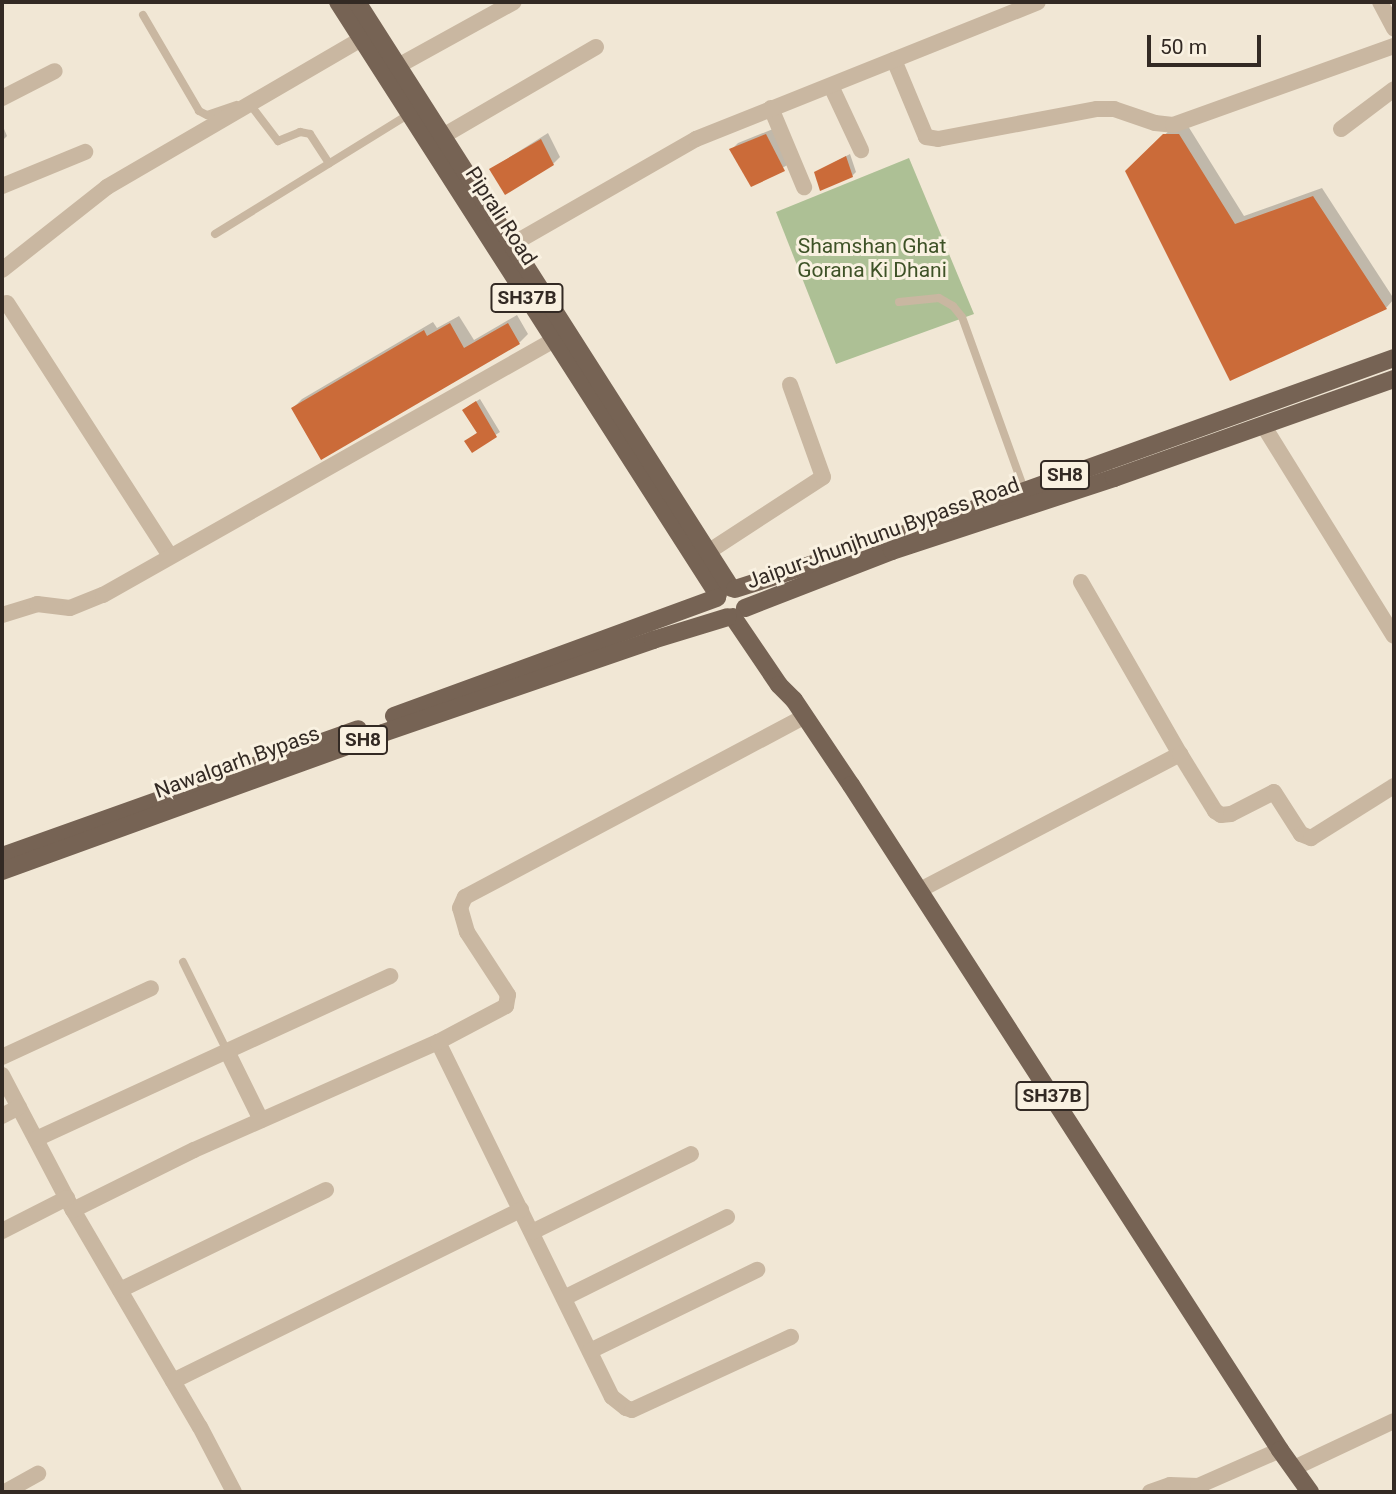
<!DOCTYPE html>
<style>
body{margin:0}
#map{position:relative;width:1396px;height:1494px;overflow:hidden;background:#f1e7d5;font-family:Roboto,sans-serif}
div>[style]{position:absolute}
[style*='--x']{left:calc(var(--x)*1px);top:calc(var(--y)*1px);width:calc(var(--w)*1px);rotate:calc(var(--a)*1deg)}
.green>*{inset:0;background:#adc095}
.shadow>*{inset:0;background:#0003}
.building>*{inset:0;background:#cb6b39}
.lane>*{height:8px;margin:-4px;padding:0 4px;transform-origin:4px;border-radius:4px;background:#c9b7a1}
.street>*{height:16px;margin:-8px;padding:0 8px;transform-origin:8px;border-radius:8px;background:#c9b7a1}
.primary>*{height:18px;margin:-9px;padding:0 9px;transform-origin:9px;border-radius:9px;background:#766354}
span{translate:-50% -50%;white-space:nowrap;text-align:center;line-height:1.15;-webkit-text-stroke:6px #f9f1e1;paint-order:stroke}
.shield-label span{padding:2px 5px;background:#f9f1e1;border:2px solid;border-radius:5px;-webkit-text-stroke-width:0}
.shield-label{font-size:19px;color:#332a24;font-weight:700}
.street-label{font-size:21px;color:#332a24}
.park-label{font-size:21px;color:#3e5227}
.frame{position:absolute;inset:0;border:4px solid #332a24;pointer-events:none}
.scale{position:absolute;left:1147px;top:35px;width:114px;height:32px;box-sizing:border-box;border:4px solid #332a24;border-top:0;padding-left:9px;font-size:21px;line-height:24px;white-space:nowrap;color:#332a24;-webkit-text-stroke:5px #f9f1e1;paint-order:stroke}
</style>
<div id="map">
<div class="green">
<i style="clip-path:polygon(909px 158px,974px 314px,836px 364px,776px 212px)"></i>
</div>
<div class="shadow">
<i style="clip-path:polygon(2px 124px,7px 136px,2px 141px)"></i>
<i style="clip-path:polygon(1174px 126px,1188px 126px,1244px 216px,1322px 188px,1394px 299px,1386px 308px,1127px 171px)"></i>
<i style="clip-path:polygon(773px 129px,791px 163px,752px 185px,732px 149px,738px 143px)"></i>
<i style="clip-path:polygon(548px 133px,560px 157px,553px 164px,491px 169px)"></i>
<i style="clip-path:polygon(850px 154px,856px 172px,852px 176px,816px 172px)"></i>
<i style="clip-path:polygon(517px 315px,528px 334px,519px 343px,293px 408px,302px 399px,433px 322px,437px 328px,459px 316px,474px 340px)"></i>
<i style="clip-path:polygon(480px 399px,500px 432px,472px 450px,466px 441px,478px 432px,469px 406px)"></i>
</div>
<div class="building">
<i style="clip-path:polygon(766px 134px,785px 171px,751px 187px,729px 149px)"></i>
<i style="clip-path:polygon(1163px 134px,1179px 134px,1235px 224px,1313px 196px,1387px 309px,1230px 381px,1125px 171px)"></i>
<i style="clip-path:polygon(541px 139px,554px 165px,505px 195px,489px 169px)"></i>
<i style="clip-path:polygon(846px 156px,853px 177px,820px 191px,814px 172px)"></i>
<i style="clip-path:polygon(450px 323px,464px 348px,508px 323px,520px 344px,321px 460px,291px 408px,424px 330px,427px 336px)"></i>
<i style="clip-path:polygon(476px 401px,497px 437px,472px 453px,464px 441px,477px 433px,462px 410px)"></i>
</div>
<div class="lane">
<i style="--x:143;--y:15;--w:111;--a:59.7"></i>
<i style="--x:199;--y:111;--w:9;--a:27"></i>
<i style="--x:207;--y:115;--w:31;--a:-19"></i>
<i style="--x:249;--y:103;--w:48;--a:52.7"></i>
<i style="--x:278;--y:141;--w:24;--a:-22"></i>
<i style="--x:300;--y:132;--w:10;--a:11"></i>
<i style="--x:310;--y:134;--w:35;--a:57"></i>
<i style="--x:215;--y:234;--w:228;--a:-31.7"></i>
<i style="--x:899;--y:302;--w:40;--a:-5.7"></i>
<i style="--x:939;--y:298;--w:16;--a:30"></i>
<i style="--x:953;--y:306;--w:14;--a:51"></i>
<i style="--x:962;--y:317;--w:183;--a:70.2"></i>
<i style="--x:183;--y:962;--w:99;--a:63.7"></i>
</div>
<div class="street">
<i style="--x:1380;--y:2;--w:30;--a:62"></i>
<i style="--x:894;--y:60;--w:83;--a:67.4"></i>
<i style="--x:926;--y:137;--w:12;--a:9"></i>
<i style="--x:938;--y:139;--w:162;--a:-10.7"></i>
<i style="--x:1097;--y:109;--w:17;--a:0"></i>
<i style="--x:1114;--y:109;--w:43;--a:18.9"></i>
<i style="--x:1155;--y:123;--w:18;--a:6"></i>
<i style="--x:1173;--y:125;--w:235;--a:-19.7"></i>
<i style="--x:398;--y:66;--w:132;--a:-28.9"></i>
<i style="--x:831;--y:86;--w:71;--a:64.9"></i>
<i style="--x:2;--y:98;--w:59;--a:-27"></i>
<i style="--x:771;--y:108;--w:86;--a:67.3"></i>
<i style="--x:1341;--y:129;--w:66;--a:-37"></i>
<i style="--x:443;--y:136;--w:177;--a:-30.2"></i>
<i style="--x:2;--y:186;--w:90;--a:-22.3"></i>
<i style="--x:511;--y:245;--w:213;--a:-29.8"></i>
<i style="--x:696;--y:139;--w:368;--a:-21.8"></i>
<i style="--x:2;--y:270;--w:134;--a:-38.3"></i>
<i style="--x:107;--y:187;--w:294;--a:-30.2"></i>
<i style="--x:7;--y:303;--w:301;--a:57.2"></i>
<i style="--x:1263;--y:425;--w:248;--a:58.2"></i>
<i style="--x:708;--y:552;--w:137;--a:-33.1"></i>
<i style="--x:823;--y:477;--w:98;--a:-109.7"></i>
<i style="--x:1081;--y:582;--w:198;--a:60.1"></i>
<i style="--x:2;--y:615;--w:37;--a:-17"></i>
<i style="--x:37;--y:604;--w:33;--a:7"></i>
<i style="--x:70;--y:608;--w:35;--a:-22"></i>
<i style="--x:103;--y:595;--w:518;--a:-29.48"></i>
<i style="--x:918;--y:891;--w:296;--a:-27.6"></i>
<i style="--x:1180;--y:754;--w:67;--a:58.4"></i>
<i style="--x:1215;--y:811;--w:7;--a:34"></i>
<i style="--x:1221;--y:815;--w:10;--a:-6"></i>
<i style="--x:1231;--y:814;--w:48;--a:-27.1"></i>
<i style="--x:1274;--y:792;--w:50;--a:57.3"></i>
<i style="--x:1301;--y:834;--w:11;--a:22"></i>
<i style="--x:1311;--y:838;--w:98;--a:-32.1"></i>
<i style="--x:438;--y:1042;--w:395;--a:63.9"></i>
<i style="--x:612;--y:1397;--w:18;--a:38"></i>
<i style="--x:626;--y:1408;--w:6;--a:18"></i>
<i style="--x:632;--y:1410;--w:175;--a:-24.7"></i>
<i style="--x:227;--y:1051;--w:77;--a:63.8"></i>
<i style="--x:2;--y:1057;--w:164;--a:-24.8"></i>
<i style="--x:2;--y:1075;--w:153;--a:62.3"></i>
<i style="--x:73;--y:1210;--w:251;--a:59.7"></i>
<i style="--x:200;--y:1427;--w:73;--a:62.4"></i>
<i style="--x:2;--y:1116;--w:19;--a:-28"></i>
<i style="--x:36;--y:1139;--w:390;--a:-24.7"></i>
<i style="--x:73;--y:1210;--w:135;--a:-26.4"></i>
<i style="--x:194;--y:1150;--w:267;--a:-23.9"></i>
<i style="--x:438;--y:1042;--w:77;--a:-27.9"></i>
<i style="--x:506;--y:1006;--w:11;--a:-80"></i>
<i style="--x:508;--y:995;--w:75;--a:-123.1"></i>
<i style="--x:467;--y:932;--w:25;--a:-106"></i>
<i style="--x:460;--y:908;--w:12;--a:-66"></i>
<i style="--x:465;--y:897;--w:385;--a:-28"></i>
<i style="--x:2;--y:1231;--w:73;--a:-26.9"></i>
<i style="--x:532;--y:1232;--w:177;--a:-26.1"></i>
<i style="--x:120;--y:1290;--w:229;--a:-25.9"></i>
<i style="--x:564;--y:1298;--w:182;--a:-26.4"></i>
<i style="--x:590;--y:1351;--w:186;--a:-25.9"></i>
<i style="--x:173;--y:1381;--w:388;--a:-26.2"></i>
<i style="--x:1294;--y:1468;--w:110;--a:-25.2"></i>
<i style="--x:5;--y:1492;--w:38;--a:-29"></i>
<i style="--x:1150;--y:1492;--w:21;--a:-19"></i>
<i style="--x:1170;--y:1485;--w:28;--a:2"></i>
<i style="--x:1198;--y:1486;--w:90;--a:-23.7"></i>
</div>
<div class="primary">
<i style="--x:338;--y:2;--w:704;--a:57.35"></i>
<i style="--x:357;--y:2;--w:695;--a:57.45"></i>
<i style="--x:735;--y:589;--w:161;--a:-17.8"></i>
<i style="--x:888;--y:540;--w:538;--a:-19.78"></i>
<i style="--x:745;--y:608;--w:158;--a:-21.2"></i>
<i style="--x:892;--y:551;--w:234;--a:-18.2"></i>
<i style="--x:1114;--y:478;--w:297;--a:-19.5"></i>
<i style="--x:733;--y:617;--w:82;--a:55.9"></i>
<i style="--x:779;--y:685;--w:21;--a:45"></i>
<i style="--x:794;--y:700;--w:102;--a:56.2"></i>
<i style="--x:851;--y:785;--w:791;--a:57.17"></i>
<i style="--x:1280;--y:1450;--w:52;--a:54.5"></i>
<i style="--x:394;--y:716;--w:344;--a:-20.1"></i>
<i style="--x:2;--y:856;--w:378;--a:-19.6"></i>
<i style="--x:2;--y:871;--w:405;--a:-19.9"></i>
<i style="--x:383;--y:733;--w:286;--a:-19"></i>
<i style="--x:653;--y:640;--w:78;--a:-17"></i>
</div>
<div class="shield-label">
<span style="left:527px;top:298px">SH37B</span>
<span style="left:1065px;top:475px">SH8</span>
<span style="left:363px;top:740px">SH8</span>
<span style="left:1052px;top:1096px">SH37B</span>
</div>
<div class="street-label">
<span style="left:501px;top:216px;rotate:57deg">Piprali Road</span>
<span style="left:883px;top:533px;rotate:-20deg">Jaipur-Jhunjhunu Bypass Road</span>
<span style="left:237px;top:762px;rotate:-20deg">Nawalgarh Bypass</span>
</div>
<div class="park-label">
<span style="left:872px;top:258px">Shamshan Ghat<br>Gorana Ki Dhani</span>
</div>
<div class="frame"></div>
<div class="scale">50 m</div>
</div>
